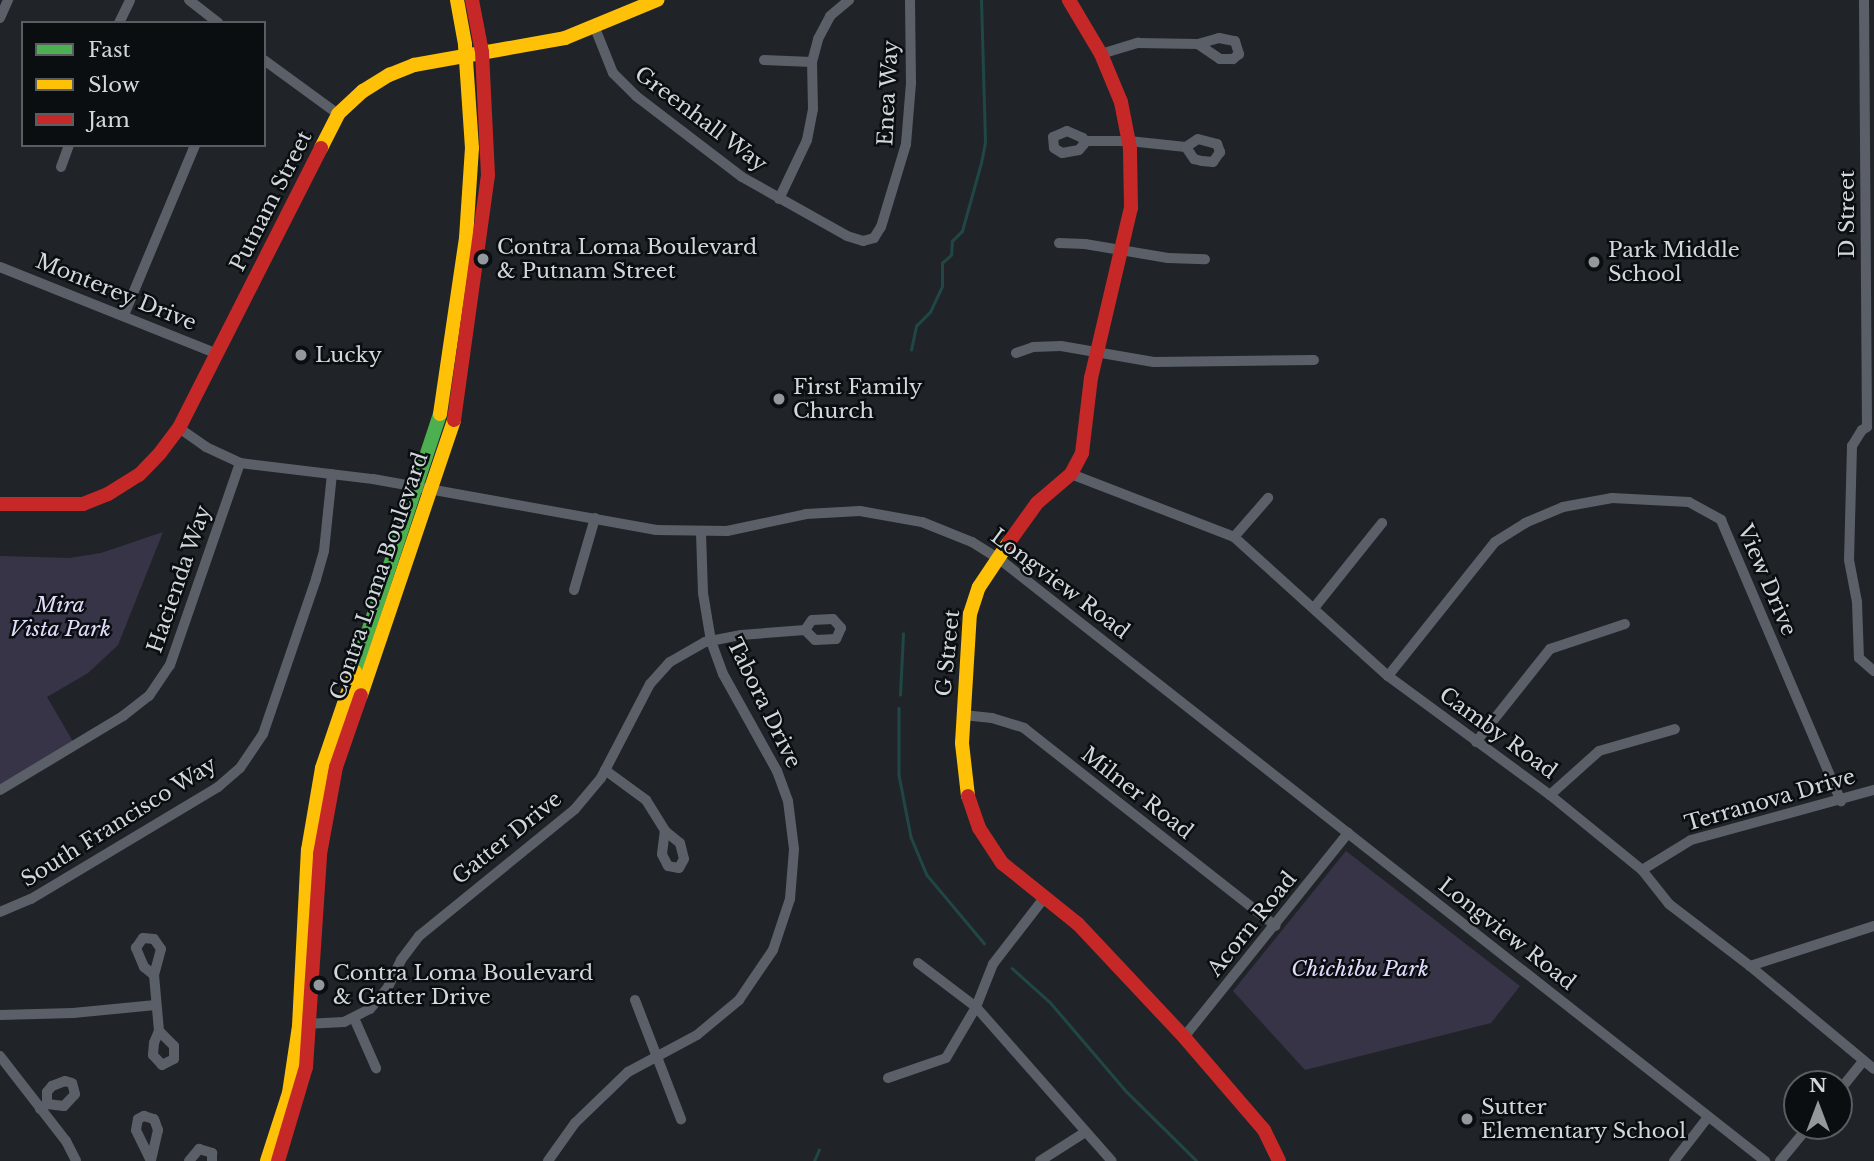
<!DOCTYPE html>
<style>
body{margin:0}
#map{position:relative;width:1874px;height:1161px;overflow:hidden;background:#202428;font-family:"Libre Baskerville",serif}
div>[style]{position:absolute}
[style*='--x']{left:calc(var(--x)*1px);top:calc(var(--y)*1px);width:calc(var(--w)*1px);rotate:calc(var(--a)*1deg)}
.green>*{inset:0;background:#373448}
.stream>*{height:2.5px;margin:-1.25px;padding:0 1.25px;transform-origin:1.25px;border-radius:1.25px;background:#204745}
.street>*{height:10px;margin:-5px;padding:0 5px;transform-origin:5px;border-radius:5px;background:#5b5f67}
.fast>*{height:14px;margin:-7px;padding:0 7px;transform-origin:7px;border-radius:7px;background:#4caf50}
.slow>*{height:14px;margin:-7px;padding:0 7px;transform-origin:7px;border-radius:7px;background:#ffc107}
.jam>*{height:14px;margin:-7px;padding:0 7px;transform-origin:7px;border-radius:7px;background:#c62828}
.dots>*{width:19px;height:19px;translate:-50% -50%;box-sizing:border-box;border:4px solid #0a0e11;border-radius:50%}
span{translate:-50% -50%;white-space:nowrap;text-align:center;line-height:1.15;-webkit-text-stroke:5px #0a0e11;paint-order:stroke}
.street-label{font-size:21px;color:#d1d7db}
.poi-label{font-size:21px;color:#d1d7db}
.left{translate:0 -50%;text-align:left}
.park-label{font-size:21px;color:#e1dbfd;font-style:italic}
.legend{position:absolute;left:21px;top:21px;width:245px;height:126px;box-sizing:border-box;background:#0a0e11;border:2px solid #5a5e62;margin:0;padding:9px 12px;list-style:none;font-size:21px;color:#d1d7db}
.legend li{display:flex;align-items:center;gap:14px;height:35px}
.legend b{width:35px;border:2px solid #5a5e62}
.north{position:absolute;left:1783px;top:1070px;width:70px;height:70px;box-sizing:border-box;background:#0a0e11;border:2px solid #5a5e62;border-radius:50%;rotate:0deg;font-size:19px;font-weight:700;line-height:28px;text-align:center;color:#d1d7db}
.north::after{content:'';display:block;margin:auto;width:24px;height:32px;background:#93989c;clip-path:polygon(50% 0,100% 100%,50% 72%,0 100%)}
</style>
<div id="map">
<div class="green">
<i style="clip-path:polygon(163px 532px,118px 645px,88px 673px,47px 697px,75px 745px,0 790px,0 556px,69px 558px,101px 553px)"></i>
<i style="clip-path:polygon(1346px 851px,1520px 986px,1491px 1023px,1305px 1070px,1233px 991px)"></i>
</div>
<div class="stream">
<i style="--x:911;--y:350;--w:25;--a:-78"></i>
<i style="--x:916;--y:326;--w:20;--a:-45"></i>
<i style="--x:930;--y:312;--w:29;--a:-65"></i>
<i style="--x:942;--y:286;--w:23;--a:-90"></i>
<i style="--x:942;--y:263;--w:12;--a:-42"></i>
<i style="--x:951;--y:255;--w:14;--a:-86"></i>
<i style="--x:952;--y:241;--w:14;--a:-45"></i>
<i style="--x:962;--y:231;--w:71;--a:-74.4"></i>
<i style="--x:981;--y:163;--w:21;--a:-79"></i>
<i style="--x:985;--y:142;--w:142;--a:-91.6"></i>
<i style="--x:900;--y:695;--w:61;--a:-87.2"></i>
<i style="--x:899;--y:708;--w:67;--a:90"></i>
<i style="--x:899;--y:775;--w:63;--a:79"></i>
<i style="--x:911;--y:837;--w:41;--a:67.2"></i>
<i style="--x:927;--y:875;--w:89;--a:50"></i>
<i style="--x:1012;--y:968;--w:51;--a:41.8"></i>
<i style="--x:1050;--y:1002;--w:118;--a:49.5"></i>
<i style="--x:1127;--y:1092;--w:97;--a:44.6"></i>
<i style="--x:814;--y:1161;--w:12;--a:-66"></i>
</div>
<div class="street">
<i style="--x:189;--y:0;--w:37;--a:38"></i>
<i style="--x:1864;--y:0;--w:427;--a:89.6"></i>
<i style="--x:0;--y:18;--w:20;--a:-66"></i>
<i style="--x:119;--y:23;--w:25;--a:-64"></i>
<i style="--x:595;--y:28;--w:48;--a:68.2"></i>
<i style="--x:613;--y:73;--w:33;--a:45"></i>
<i style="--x:636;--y:96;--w:133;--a:37.4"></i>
<i style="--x:742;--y:177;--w:120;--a:29.3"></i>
<i style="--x:847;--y:236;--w:17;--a:17"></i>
<i style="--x:863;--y:241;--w:11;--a:-15"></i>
<i style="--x:874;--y:238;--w:13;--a:-58"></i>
<i style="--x:881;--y:227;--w:87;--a:-73.2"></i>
<i style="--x:906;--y:144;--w:61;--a:-85.3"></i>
<i style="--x:911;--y:83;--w:83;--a:-90.7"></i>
<i style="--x:1101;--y:54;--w:39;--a:-17"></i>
<i style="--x:1138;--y:43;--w:60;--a:1"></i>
<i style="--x:1198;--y:44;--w:22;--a:-16"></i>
<i style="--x:1219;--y:38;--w:16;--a:11"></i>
<i style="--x:1235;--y:41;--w:14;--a:73"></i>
<i style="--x:1239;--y:54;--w:8;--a:140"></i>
<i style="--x:1233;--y:59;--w:13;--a:180"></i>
<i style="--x:1220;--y:59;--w:27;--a:-146"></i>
<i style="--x:264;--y:60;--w:92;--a:36.1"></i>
<i style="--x:764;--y:60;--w:48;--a:2.4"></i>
<i style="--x:1067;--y:131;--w:17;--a:24"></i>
<i style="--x:1083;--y:138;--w:6;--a:81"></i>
<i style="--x:1084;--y:144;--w:8;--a:130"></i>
<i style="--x:1079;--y:150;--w:17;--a:170"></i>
<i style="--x:1062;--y:153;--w:9;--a:-148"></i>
<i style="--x:1054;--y:148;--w:11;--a:-95"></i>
<i style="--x:1053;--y:137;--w:15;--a:-23"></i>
<i style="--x:1084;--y:141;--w:45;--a:0"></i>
<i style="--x:1129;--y:141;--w:57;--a:6"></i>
<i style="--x:1186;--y:147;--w:14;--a:-34"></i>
<i style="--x:1198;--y:139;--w:20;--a:15"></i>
<i style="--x:1217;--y:144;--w:9;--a:69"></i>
<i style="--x:1220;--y:152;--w:12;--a:125"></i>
<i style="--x:1213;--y:162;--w:11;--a:-175"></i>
<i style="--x:1202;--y:161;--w:8;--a:-166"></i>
<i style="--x:1194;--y:159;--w:14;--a:-124"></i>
<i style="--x:61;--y:167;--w:23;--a:-70"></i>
<i style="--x:779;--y:199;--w:65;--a:-64.6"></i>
<i style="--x:807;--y:140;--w:32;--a:-79"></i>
<i style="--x:813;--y:109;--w:47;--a:-91.2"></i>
<i style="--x:812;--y:62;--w:24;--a:-75"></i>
<i style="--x:818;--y:39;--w:26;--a:-62"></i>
<i style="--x:830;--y:16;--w:25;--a:-40"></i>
<i style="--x:1059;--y:243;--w:26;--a:2"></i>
<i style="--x:1085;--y:244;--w:84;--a:9.6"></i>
<i style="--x:1168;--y:258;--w:37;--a:2"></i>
<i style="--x:0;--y:267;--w:234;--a:21.8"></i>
<i style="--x:124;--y:315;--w:184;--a:-67.3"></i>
<i style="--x:1016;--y:353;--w:18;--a:-19"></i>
<i style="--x:1033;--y:347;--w:28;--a:-2"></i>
<i style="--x:1061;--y:346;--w:94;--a:9.8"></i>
<i style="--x:1154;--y:362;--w:160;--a:-0.7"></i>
<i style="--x:1867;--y:427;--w:6;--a:149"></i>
<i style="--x:1862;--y:430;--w:19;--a:122"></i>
<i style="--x:1852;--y:446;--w:114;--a:91.5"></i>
<i style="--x:1849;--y:560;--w:43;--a:79.2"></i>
<i style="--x:1857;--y:602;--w:56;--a:88"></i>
<i style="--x:1859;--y:658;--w:20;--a:41"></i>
<i style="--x:179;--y:428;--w:33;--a:35"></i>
<i style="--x:206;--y:447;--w:38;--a:25"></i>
<i style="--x:240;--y:463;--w:134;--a:6.9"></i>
<i style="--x:373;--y:479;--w:288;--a:10.2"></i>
<i style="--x:656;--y:530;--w:71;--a:0.8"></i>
<i style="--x:727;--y:531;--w:81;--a:-12.1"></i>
<i style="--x:806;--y:514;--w:54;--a:-3.2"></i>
<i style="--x:860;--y:511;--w:63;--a:10.1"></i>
<i style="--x:922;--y:522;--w:54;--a:21.8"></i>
<i style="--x:972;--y:542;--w:31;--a:32"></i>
<i style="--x:998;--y:558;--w:976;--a:38.17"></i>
<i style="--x:1071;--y:474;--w:175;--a:21.1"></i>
<i style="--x:1234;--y:537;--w:207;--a:42.1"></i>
<i style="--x:1388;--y:676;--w:201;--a:36.3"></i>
<i style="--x:1550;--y:795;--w:119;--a:39.2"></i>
<i style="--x:1642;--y:870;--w:43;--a:51.5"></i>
<i style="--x:1669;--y:904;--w:102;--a:37.4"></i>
<i style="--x:1750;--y:966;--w:161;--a:39.7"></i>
<i style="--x:1234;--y:537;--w:52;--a:-48.9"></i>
<i style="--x:574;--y:590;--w:75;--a:-73.7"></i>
<i style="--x:1314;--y:608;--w:109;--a:-51.3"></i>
<i style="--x:833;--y:619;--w:12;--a:48"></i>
<i style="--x:841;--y:628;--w:12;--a:114"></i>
<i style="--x:836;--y:639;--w:21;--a:177"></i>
<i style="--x:815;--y:640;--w:14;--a:-135"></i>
<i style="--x:805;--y:630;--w:12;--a:-55"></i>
<i style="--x:812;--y:620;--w:21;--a:-3"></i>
<i style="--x:1388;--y:676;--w:171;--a:-51.4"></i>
<i style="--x:1495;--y:542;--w:36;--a:-32"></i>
<i style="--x:1525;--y:523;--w:41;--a:-22.8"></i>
<i style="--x:1563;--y:507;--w:50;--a:-10.4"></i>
<i style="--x:1612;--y:498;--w:77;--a:3"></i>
<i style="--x:1689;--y:502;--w:37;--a:29"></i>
<i style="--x:1721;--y:520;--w:306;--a:66.9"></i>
<i style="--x:963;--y:715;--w:29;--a:6"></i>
<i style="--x:992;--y:718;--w:34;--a:17"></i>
<i style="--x:1024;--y:728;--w:320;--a:38.2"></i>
<i style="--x:1476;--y:742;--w:119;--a:-51.5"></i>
<i style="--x:1550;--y:649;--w:79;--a:-18.4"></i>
<i style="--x:605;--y:770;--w:51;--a:36.2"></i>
<i style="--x:646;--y:800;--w:36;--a:58"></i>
<i style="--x:665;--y:831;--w:19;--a:39"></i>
<i style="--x:680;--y:843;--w:16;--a:76"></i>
<i style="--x:684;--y:859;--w:10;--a:119"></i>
<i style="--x:679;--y:868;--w:11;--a:-170"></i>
<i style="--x:668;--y:866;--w:13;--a:-117"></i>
<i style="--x:662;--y:854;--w:23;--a:-83"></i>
<i style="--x:0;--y:790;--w:144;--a:-31"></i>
<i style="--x:123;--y:716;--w:33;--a:-38"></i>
<i style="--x:149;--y:696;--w:37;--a:-56"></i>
<i style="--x:170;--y:665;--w:214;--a:-70.9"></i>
<i style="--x:1550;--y:795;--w:66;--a:-41.9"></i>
<i style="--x:1599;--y:751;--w:79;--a:-16.1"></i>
<i style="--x:1642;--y:870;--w:57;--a:-31.5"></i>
<i style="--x:1691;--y:840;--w:190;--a:-15.3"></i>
<i style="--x:0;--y:912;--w:34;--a:-23"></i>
<i style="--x:31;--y:899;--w:218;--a:-30.9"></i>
<i style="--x:218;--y:787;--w:29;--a:-41"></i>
<i style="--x:240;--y:768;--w:41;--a:-55.9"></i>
<i style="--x:263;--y:734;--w:164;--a:-71.1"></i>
<i style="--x:316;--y:579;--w:29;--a:-74"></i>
<i style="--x:324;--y:551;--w:77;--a:-84.1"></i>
<i style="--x:918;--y:963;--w:73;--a:37.2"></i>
<i style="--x:976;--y:1007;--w:205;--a:48.6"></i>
<i style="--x:1750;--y:966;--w:130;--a:-17.9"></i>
<i style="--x:154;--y:975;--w:13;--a:-141"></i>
<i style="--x:144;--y:967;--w:21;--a:-113"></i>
<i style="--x:136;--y:948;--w:12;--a:-55"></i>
<i style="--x:143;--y:938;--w:11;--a:5"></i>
<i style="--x:154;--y:939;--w:12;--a:55"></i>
<i style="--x:161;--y:949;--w:27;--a:105"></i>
<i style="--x:154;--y:975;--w:56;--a:84.9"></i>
<i style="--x:159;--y:1031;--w:13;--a:113"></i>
<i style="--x:154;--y:1043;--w:12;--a:95"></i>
<i style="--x:153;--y:1055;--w:13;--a:48"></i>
<i style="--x:162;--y:1065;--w:13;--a:-27"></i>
<i style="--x:174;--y:1059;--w:13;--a:-90"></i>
<i style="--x:174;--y:1046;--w:21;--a:-135"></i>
<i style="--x:635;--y:1000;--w:128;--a:68.9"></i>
<i style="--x:0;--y:1015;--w:73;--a:-1.6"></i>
<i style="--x:73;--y:1013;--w:83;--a:-5.5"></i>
<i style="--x:354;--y:1018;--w:55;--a:66.3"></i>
<i style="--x:305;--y:1024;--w:39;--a:-3"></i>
<i style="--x:344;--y:1022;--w:29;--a:-27"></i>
<i style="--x:370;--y:1009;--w:26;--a:-50"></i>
<i style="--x:387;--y:989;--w:32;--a:-64"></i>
<i style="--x:401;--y:960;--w:30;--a:-53"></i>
<i style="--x:419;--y:936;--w:201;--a:-39.1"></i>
<i style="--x:575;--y:809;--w:40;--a:-50"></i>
<i style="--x:601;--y:778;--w:106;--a:-62.5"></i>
<i style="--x:650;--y:684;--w:30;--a:-48"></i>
<i style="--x:670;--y:662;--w:40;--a:-29.7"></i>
<i style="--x:705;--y:642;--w:37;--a:-11"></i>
<i style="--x:741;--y:635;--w:64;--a:-4.5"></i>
<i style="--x:1184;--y:1037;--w:262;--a:-51.2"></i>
<i style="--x:0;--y:1056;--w:108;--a:52.2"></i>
<i style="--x:66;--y:1141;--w:22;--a:63"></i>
<i style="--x:888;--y:1078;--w:61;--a:-19"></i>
<i style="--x:946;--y:1058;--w:59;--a:-59.5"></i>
<i style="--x:976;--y:1007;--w:46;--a:-68.4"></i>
<i style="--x:993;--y:964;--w:83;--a:-52.3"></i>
<i style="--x:1839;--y:1091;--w:38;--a:-51"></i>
<i style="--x:40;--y:1109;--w:9;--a:-36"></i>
<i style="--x:47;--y:1104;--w:17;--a:7"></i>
<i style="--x:64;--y:1106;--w:16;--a:-47"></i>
<i style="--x:75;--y:1094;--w:11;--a:-105"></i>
<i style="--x:72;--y:1083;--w:7;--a:-164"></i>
<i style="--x:65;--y:1081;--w:14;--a:159"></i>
<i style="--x:52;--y:1086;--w:8;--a:130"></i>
<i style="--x:47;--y:1092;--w:12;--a:90"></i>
<i style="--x:144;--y:1116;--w:10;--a:17"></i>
<i style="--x:154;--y:1119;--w:12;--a:70"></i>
<i style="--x:158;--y:1130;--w:32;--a:103"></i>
<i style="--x:151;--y:1161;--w:34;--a:-116"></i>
<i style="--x:136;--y:1130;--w:11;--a:-80"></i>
<i style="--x:138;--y:1119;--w:7;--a:-27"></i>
<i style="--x:189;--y:1161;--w:16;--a:-50"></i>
<i style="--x:199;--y:1149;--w:14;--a:17"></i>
<i style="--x:212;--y:1153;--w:8;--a:90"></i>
<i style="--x:548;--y:1161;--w:47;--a:-54.6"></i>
<i style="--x:575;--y:1123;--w:74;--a:-43.9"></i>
<i style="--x:628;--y:1072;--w:78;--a:-28.2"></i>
<i style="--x:697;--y:1035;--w:55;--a:-39.8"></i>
<i style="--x:739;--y:1000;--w:60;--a:-55.8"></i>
<i style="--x:773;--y:950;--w:54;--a:-71.6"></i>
<i style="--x:790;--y:899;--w:50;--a:-85.4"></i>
<i style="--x:794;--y:849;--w:48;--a:-97.1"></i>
<i style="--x:788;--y:801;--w:32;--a:-110"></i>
<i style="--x:777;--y:771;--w:111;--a:-119.1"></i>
<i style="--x:723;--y:674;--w:35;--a:-110"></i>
<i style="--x:711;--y:641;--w:49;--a:-99.5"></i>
<i style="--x:703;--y:593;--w:60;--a:-91.9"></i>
<i style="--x:1040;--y:1161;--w:52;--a:-32.5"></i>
<i style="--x:1674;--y:1161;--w:56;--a:-52.3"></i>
<i style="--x:1780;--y:1161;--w:45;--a:-50.4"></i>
</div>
<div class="fast">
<i style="--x:355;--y:671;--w:271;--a:-71.7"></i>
</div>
<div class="slow">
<i style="--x:321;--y:148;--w:38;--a:-63"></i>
<i style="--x:338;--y:114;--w:34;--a:-43"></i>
<i style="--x:363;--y:91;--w:31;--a:-32"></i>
<i style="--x:389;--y:75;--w:27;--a:-22"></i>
<i style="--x:414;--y:65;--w:153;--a:-10.1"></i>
<i style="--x:565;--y:38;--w:100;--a:-22.4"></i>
<i style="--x:440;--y:414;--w:178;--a:-81.6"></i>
<i style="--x:466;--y:238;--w:90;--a:-86.2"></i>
<i style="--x:472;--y:148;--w:104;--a:-93.9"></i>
<i style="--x:465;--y:44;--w:45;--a:-100.3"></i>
<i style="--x:361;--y:695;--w:290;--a:-71.3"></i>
<i style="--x:968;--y:796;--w:53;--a:-96.5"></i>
<i style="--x:962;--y:743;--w:129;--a:-86.5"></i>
<i style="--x:970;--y:614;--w:28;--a:-72"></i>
<i style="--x:979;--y:587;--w:54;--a:-56.3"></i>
<i style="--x:267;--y:1161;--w:71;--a:-72.1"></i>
<i style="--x:289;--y:1093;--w:68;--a:-81.5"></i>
<i style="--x:299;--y:1026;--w:176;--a:-87.1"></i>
<i style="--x:308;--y:850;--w:83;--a:-80.3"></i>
<i style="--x:322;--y:768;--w:102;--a:-71.2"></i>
</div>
<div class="jam">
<i style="--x:454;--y:420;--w:247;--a:-82.1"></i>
<i style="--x:488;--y:175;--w:123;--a:-92.8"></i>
<i style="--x:482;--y:52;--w:53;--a:-100.9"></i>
<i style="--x:0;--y:504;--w:83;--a:0"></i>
<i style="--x:83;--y:504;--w:27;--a:-22"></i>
<i style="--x:108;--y:494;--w:36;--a:-32"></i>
<i style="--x:139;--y:475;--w:30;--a:-46"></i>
<i style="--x:160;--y:453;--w:31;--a:-53"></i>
<i style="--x:179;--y:428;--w:314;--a:-63.1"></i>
<i style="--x:1009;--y:542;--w:48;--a:-54.3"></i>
<i style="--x:1037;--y:503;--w:45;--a:-40.5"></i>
<i style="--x:1071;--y:474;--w:24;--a:-62"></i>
<i style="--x:1082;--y:453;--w:76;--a:-83.2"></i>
<i style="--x:1091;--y:378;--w:175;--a:-76.8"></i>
<i style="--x:1131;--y:208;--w:60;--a:-91"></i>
<i style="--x:1130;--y:148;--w:47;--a:-101.1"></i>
<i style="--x:1121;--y:102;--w:52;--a:-112.6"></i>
<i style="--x:1101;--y:54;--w:63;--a:-120.7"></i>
<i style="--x:968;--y:796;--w:34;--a:71"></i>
<i style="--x:979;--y:828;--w:42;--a:56.7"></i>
<i style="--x:1002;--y:863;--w:97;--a:38.8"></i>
<i style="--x:1078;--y:924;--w:155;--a:46.8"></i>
<i style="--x:1184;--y:1037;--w:123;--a:49.3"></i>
<i style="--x:1264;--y:1130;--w:34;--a:64"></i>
<i style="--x:278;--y:1161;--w:98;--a:-73.4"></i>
<i style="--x:306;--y:1067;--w:213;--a:-86.2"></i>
<i style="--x:320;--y:854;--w:88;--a:-79.6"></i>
<i style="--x:336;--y:767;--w:76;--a:-70.9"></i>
</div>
<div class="dots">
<i style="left:483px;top:259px;background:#93989c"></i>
<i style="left:1594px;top:262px;background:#93989c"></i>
<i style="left:301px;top:355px;background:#93989c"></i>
<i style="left:779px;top:399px;background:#93989c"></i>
<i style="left:319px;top:985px;background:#93989c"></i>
<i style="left:1467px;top:1119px;background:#93989c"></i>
</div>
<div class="street-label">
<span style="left:888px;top:93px;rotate:-87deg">Enea Way</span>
<span style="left:701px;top:119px;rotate:37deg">Greenhall Way</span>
<span style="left:271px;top:201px;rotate:-63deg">Putnam Street</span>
<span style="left:1847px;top:214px;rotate:-90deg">D Street</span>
<span style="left:116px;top:292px;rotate:22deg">Monterey Drive</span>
<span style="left:379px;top:576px;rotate:-71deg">Contra Loma Boulevard</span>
<span style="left:179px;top:579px;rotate:-71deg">Hacienda Way</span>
<span style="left:1767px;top:580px;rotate:67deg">View Drive</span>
<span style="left:1060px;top:584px;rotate:37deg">Longview Road</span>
<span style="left:948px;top:653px;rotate:-84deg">G Street</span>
<span style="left:764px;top:703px;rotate:64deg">Tabora Drive</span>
<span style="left:1498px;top:733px;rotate:36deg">Camby Road</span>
<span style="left:1137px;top:793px;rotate:38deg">Milner Road</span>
<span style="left:1770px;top:800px;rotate:-16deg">Terranova Drive</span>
<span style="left:119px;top:822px;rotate:-32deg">South Francisco Way</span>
<span style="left:507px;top:838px;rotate:-39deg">Gatter Drive</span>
<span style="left:1252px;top:924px;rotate:-51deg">Acorn Road</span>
<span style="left:1507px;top:934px;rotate:38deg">Longview Road</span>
</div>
<div class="poi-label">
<span class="left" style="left:497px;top:259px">Contra Loma Boulevard<br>&amp; Putnam Street</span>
<span class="left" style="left:1608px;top:262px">Park Middle<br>School</span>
<span class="left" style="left:315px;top:355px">Lucky</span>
<span class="left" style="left:793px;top:399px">First Family<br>Church</span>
<span class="left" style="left:333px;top:985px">Contra Loma Boulevard<br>&amp; Gatter Drive</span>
<span class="left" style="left:1481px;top:1119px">Sutter<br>Elementary School</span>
</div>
<div class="park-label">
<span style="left:60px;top:617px">Mira<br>Vista Park</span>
<span style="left:1360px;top:969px">Chichibu Park</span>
</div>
<ul class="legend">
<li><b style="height:9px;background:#4caf50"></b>Fast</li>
<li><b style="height:9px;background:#ffc107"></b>Slow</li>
<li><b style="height:9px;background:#c62828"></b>Jam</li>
</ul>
<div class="north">N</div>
</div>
